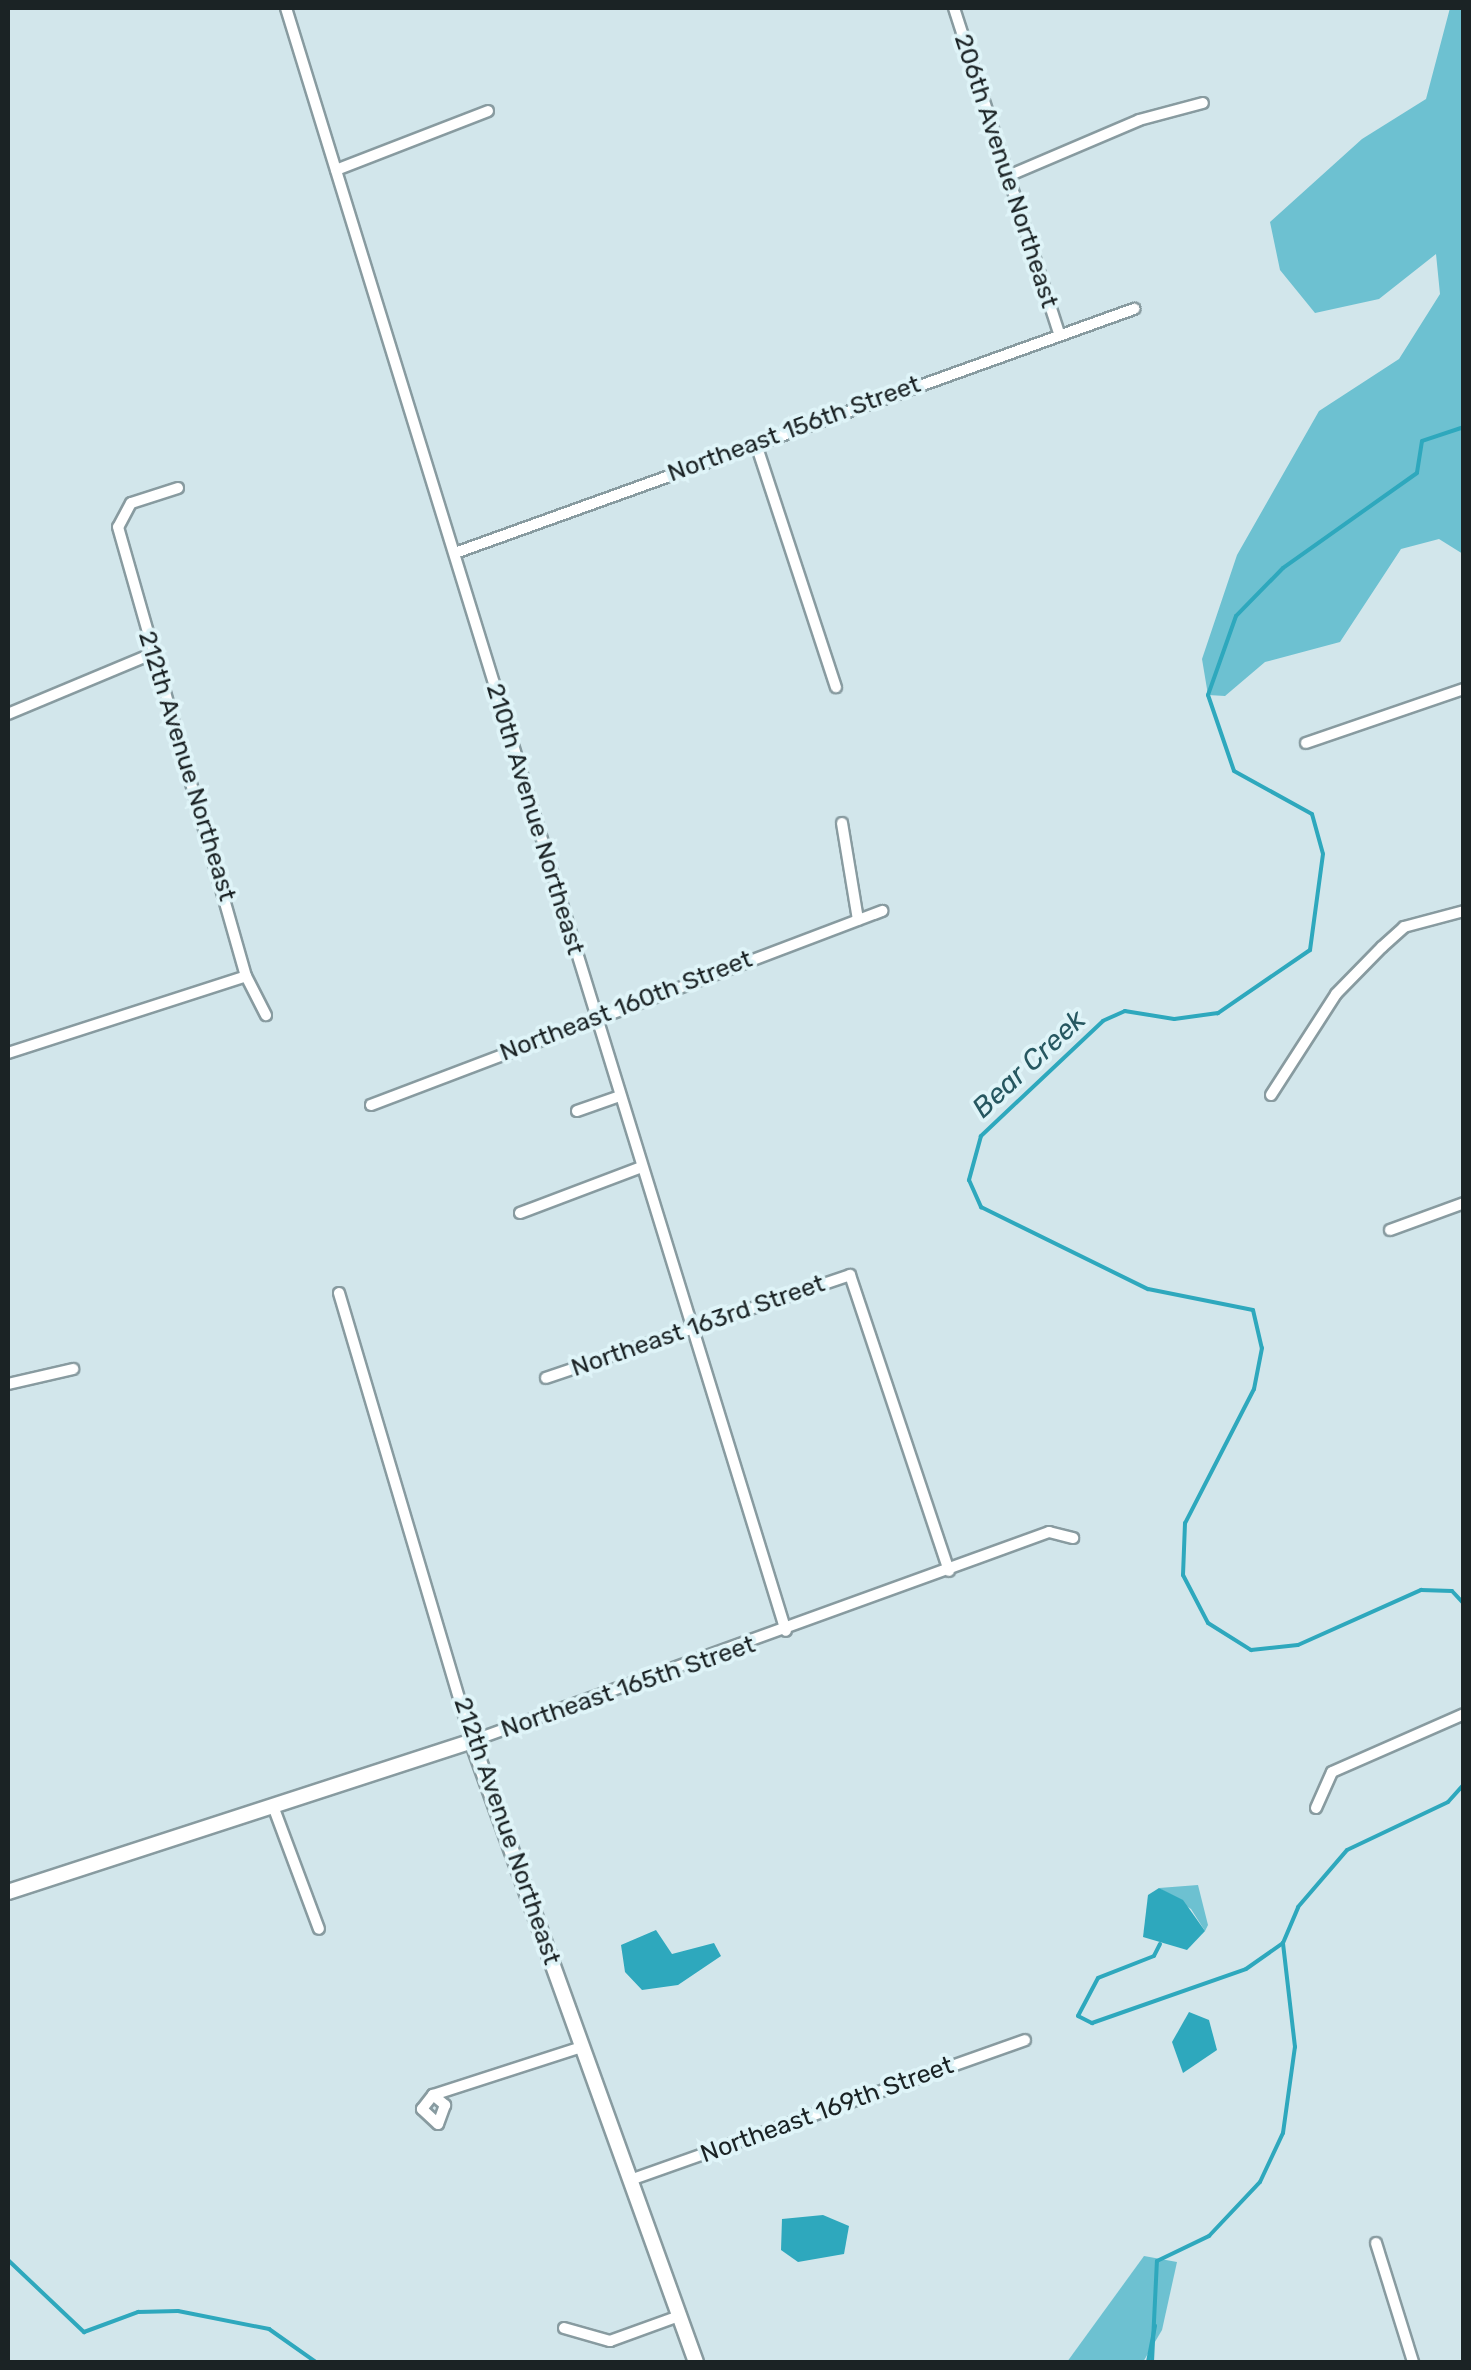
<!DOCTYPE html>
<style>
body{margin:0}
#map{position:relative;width:1471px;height:2370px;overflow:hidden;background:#d2e6eb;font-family:Rubik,sans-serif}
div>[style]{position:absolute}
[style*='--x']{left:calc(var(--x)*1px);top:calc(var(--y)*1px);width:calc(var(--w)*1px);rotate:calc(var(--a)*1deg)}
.green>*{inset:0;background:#6dc1d1}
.water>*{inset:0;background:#2ea8bd}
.stream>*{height:4px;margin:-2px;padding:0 2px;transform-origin:2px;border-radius:2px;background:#2ea8bd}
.roads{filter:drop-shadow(2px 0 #889ba0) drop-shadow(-2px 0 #889ba0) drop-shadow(0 2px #889ba0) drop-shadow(0 -2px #889ba0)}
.street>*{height:10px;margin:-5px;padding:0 5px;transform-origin:5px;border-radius:5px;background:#fff}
.secondary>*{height:14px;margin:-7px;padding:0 7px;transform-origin:7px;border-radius:7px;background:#fff}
span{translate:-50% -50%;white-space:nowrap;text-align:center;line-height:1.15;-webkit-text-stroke:8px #dff4f8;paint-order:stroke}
.street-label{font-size:25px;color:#1b2325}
.water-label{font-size:28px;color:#265760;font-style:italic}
.frame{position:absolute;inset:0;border:10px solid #1b2325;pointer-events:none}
</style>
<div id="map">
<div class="green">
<i style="clip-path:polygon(1450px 8px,1464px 8px,1463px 554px,1439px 539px,1401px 549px,1340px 642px,1265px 662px,1225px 696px,1208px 695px,1202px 659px,1237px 555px,1319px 411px,1399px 359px,1440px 294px,1436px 254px,1379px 299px,1315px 313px,1280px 270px,1270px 222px,1362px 139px,1426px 99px)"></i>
<i style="clip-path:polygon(1198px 1885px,1208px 1925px,1205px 1931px,1191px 1909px,1159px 1888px)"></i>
<i style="clip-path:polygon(1144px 2256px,1177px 2262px,1162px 2330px,1143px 2362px,1067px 2362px)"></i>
</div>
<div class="water">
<i style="clip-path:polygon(1159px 1888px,1183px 1900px,1205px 1931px,1187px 1950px,1143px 1937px,1148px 1895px)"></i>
<i style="clip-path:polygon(656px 1930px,672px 1954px,714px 1943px,721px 1956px,678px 1985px,642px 1990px,625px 1972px,621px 1945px)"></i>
<i style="clip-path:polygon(1189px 2012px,1209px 2020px,1217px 2050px,1183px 2073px,1172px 2042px)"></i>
<i style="clip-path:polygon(823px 2215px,849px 2226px,844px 2254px,798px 2262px,781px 2250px,782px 2219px)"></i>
</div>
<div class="stream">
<i style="--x:1464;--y:341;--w:20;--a:90"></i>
<i style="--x:1464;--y:427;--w:44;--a:161.6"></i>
<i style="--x:1422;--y:441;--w:32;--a:99"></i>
<i style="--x:1417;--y:473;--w:164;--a:144.7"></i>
<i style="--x:1283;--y:568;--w:67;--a:134.4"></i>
<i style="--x:1236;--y:616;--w:84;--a:109.5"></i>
<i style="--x:1208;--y:695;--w:80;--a:71.1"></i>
<i style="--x:1234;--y:771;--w:89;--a:28.9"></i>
<i style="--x:1312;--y:814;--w:41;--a:74.6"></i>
<i style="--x:1323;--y:854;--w:97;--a:97.7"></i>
<i style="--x:1310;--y:950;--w:112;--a:145.6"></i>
<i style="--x:1218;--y:1013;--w:44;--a:172.2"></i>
<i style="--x:1174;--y:1019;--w:50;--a:-170.7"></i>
<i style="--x:1125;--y:1011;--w:24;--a:156"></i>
<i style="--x:1103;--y:1021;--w:168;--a:136.7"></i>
<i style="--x:981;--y:1136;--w:46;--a:105.3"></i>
<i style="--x:969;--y:1180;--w:30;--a:66"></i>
<i style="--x:981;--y:1207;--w:186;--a:26.2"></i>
<i style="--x:1148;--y:1289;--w:107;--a:11.3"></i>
<i style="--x:1253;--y:1310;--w:39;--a:77"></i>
<i style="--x:1262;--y:1348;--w:42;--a:101"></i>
<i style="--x:1254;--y:1389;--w:151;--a:117.2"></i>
<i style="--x:1185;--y:1523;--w:52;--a:92.2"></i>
<i style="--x:1183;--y:1575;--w:54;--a:62.5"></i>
<i style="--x:1208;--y:1623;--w:51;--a:32.1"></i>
<i style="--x:1251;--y:1650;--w:47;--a:-6.1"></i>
<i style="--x:1298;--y:1645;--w:135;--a:-24.1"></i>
<i style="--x:1421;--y:1590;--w:31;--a:2"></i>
<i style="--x:1452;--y:1591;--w:18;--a:47"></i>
<i style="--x:1160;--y:1944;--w:13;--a:117"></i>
<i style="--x:1154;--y:1956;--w:60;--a:158.6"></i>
<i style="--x:1098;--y:1978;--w:43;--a:117.8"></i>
<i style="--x:1078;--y:2016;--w:16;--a:27"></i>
<i style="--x:1092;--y:2023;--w:163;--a:-19.3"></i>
<i style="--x:1246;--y:1969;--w:45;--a:-35.1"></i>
<i style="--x:8;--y:2260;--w:105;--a:43.5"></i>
<i style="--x:84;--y:2332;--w:58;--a:-20.3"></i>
<i style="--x:138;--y:2312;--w:40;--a:-1.4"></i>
<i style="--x:178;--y:2311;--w:93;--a:11.2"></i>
<i style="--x:269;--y:2329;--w:57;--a:35.1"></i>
<i style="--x:1148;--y:2362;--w:37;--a:-79"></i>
<i style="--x:1152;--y:2362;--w:101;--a:-87.2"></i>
<i style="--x:1157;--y:2261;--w:58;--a:-25.7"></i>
<i style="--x:1209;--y:2236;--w:74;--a:-46.6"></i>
<i style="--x:1260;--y:2182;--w:54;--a:-64.9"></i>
<i style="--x:1283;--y:2133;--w:87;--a:-82.1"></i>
<i style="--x:1295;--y:2047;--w:105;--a:-96.6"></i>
<i style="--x:1283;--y:1943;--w:39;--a:-67"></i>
<i style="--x:1298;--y:1907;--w:75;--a:-49.3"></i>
<i style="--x:1347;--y:1850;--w:112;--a:-25.4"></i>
<i style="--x:1448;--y:1802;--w:24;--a:-48"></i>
</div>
<div class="roads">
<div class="street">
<i style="--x:286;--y:8;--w:1698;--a:72.88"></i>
<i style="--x:954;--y:8;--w:342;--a:72.1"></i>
<i style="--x:336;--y:170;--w:163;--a:-21.2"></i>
<i style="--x:1008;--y:176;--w:142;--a:-23.1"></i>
<i style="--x:1139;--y:120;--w:66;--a:-14.9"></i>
<i style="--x:756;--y:444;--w:256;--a:71.8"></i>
<i style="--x:178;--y:488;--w:49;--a:162.3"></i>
<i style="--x:131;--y:503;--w:27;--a:118"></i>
<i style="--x:118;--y:527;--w:467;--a:74.1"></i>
<i style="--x:246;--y:976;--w:44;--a:62.9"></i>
<i style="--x:455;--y:553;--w:722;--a:-19.77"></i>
<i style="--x:8;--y:714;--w:158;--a:-22.7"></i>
<i style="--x:1306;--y:743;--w:167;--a:-18.9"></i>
<i style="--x:842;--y:823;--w:98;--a:80.6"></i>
<i style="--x:8;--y:1053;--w:250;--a:-17.9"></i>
<i style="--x:1271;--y:1095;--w:120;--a:-57.2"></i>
<i style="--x:1336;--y:994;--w:66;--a:-45.6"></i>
<i style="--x:1382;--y:947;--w:30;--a:-42"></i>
<i style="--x:1404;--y:927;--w:62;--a:-14.9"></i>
<i style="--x:371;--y:1105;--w:547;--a:-20.79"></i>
<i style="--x:577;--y:1111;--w:42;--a:-19.3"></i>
<i style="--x:520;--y:1213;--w:130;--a:-20.7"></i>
<i style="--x:1390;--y:1230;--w:79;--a:-20"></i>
<i style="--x:339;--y:1293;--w:467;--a:73.5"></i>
<i style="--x:472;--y:1741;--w:614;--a:-19.91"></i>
<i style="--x:1049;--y:1532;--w:25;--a:14"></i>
<i style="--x:546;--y:1378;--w:321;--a:-18.7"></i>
<i style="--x:850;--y:1275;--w:312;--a:71.5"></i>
<i style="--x:8;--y:1384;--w:67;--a:-13"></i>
<i style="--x:273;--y:1806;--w:131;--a:69.5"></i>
<i style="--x:1316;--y:1808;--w:39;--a:-66"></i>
<i style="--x:1332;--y:1772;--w:144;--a:-23.7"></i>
<i style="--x:433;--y:2095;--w:16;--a:40"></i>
<i style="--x:445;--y:2105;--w:20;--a:110"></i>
<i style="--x:438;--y:2124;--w:22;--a:-137"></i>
<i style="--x:422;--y:2109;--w:18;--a:-52"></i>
<i style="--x:433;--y:2095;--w:157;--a:-17.9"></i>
<i style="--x:630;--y:2180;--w:419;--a:-19.5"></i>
<i style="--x:1376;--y:2243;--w:125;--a:72.7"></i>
<i style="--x:564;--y:2328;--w:48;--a:15.8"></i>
<i style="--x:610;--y:2341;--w:73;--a:-19.9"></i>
</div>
<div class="secondary">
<i style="--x:8;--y:1892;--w:488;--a:-18"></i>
<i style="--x:472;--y:1741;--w:660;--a:70.17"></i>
</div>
</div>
<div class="street-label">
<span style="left:1006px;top:171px;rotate:72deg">206th Avenue Northeast</span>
<span style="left:794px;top:429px;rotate:-20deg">Northeast 156th Street</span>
<span style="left:187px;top:766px;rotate:73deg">212th Avenue Northeast</span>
<span style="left:535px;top:819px;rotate:73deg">210th Avenue Northeast</span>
<span style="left:626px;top:1006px;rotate:-21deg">Northeast 160th Street</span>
<span style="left:698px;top:1326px;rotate:-19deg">Northeast 163rd Street</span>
<span style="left:628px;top:1687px;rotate:-19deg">Northeast 165th Street</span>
<span style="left:507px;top:1831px;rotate:71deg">212th Avenue Northeast</span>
<span style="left:827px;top:2110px;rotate:-20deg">Northeast 169th Street</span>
</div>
<div class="water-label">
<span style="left:1029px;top:1064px;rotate:-43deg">Bear Creek</span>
</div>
<div class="frame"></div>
</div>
